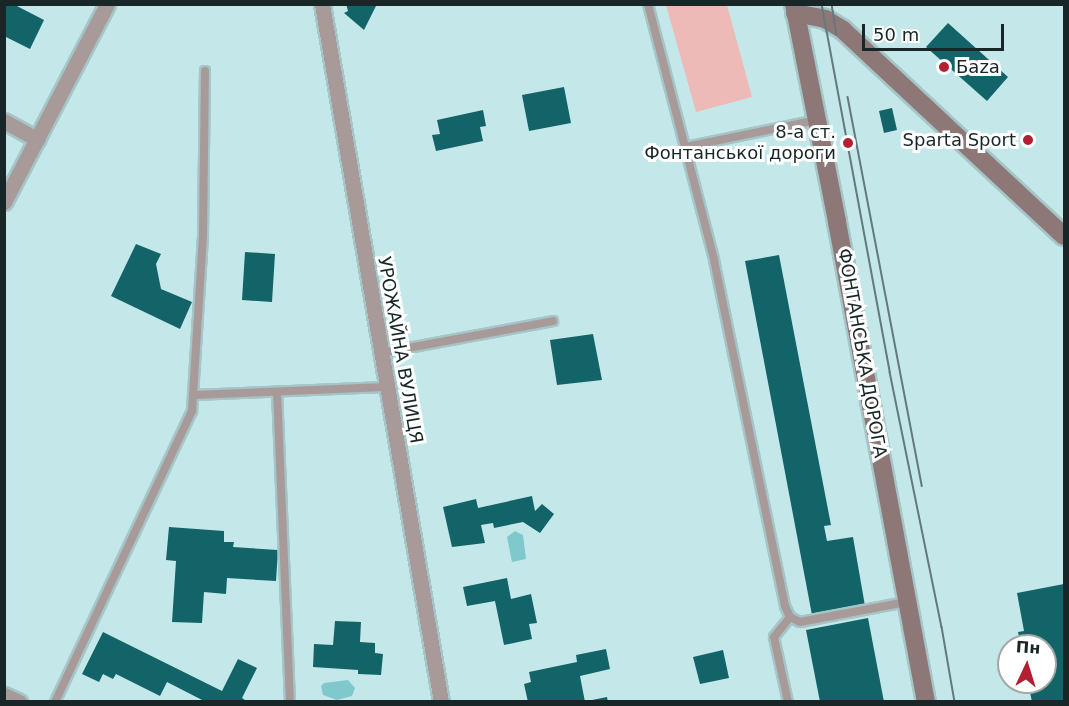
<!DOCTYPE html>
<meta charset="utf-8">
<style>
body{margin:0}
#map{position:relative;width:1069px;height:706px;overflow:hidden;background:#c4e8ea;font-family:"DejaVu Sans",sans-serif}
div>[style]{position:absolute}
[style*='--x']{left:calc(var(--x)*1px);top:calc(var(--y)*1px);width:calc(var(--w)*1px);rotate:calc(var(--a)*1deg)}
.green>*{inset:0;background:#edbab7}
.water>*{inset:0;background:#7fc8cc}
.building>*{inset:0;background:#126468}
.roads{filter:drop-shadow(2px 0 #a5c5c7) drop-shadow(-2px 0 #a5c5c7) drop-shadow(0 2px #a5c5c7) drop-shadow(0 -2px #a5c5c7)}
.lane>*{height:8px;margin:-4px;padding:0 4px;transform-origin:4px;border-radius:4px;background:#a89a99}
.street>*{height:15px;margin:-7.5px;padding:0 7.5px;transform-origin:7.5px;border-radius:7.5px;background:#a89a99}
.secondary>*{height:18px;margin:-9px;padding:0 9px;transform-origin:9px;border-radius:9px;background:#8d7877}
.tram>*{height:1.5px;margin:-0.75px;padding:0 0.75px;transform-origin:0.75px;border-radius:0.75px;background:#637a7c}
.dots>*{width:16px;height:16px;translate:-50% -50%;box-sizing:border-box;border:3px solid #fff;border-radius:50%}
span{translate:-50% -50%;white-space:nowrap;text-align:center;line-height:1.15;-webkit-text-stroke:6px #fff;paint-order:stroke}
.poi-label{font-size:18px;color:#182627}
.left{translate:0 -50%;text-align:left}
.right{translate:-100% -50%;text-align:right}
.street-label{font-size:18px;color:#182627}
.frame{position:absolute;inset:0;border:6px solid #182627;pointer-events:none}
.north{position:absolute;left:997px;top:634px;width:60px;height:60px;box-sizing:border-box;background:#fff;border:2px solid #a3a8a9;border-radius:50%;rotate:4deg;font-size:16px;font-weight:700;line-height:24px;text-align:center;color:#182627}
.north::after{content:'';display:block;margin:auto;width:21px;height:27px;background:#b22032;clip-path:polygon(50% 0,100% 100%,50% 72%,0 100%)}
.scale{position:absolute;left:862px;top:24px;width:142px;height:27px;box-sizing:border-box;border:3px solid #182627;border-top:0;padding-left:8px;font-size:18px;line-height:21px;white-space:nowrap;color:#182627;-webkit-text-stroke:4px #fff;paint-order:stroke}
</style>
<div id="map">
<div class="green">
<i style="clip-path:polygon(666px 5px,727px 5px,752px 97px,696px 112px)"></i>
</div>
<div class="water">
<i style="clip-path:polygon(515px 531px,523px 535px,526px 559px,512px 562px,507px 537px)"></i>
<i style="clip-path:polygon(348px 680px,355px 688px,352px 696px,337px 700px,323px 695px,321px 686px,324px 683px)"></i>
</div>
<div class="building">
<i style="clip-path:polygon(4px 4px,13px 4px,44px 20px,30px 49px,4px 36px)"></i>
<i style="clip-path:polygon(346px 4px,377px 4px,364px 30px,344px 13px,348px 11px)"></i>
<i style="clip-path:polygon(948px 23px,1008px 77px,987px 101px,926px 47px)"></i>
<i style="clip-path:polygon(564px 87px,571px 123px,529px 131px,522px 95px)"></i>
<i style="clip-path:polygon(892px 108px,897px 130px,884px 133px,879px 111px)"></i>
<i style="clip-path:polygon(483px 110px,486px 126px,480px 127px,483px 141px,436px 151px,432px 135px,440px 134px,437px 120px)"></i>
<i style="clip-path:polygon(136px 244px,161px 254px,156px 264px,161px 289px,192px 302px,180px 329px,111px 296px)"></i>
<i style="clip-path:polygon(245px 252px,275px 254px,272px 302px,242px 300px)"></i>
<i style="clip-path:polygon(779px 255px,831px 525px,824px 526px,827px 541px,853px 537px,865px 606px,812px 615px,745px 261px)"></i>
<i style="clip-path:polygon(593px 334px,602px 380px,557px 385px,550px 340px)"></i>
<i style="clip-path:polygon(532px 496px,535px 511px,542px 504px,554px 514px,540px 533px,523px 522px,494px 528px,493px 523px,481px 525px,485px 543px,452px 547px,443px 507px,476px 499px,478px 508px)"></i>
<i style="clip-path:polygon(169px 527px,224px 531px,224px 542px,234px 542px,233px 547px,278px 550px,276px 581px,227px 578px,226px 594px,204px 592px,202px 623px,172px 622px,176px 561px,166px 560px)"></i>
<i style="clip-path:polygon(507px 578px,511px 599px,531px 594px,537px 623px,529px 624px,532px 639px,504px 645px,495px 601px,467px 606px,463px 587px)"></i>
<i style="clip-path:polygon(1064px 584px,1064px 702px,1032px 702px,1028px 682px,1045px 682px,1045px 646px,1021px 646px,1018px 632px,1024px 631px,1017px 593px)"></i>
<i style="clip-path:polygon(868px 618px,884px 702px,820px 702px,806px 630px)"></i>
<i style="clip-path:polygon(335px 621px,361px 622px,360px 642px,375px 643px,375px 653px,383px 654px,381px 675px,358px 674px,358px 670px,313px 667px,314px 644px,333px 645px)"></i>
<i style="clip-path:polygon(103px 632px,222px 691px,238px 659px,257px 668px,242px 698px,248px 702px,206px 702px,167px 682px,160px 696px,116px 674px,113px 679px,103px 674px,99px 682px,82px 674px)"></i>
<i style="clip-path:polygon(606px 649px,610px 669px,580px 676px,585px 702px,528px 702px,524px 684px,531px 682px,529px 672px,577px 662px,576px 655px)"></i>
<i style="clip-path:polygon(723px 650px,729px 678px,700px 684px,693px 657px)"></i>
<i style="clip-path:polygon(607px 697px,608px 702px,592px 702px,592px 700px)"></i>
</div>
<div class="roads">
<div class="lane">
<i style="--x:648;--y:4;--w:264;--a:75.5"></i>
<i style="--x:714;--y:260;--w:353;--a:78.4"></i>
<i style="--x:785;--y:606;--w:12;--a:66"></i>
<i style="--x:790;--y:617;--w:11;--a:27"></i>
<i style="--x:800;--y:622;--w:108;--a:-10.7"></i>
<i style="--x:685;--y:147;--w:135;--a:-11.6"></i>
<i style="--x:381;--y:353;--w:175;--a:-10.5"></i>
<i style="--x:277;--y:392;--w:310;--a:87.6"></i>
<i style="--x:193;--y:395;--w:194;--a:-2.4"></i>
<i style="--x:55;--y:702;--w:322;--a:-64.8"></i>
<i style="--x:192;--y:411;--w:177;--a:-86.4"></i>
<i style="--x:203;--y:234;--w:163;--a:-89.3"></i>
<i style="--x:788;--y:702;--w:66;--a:-102.2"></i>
<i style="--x:774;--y:637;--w:26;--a:-51"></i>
</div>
<div class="street">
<i style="--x:322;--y:4;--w:708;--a:80.32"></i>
<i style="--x:4;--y:121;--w:38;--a:29"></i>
<i style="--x:4;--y:202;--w:223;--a:-62.5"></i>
<i style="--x:4;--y:695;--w:17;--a:25"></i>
</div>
<div class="secondary">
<i style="--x:794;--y:4;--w:222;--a:78.8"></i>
<i style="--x:837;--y:222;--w:488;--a:79.5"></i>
<i style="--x:795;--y:13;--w:31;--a:11"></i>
<i style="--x:825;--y:19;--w:21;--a:31"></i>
<i style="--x:843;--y:30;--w:302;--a:43"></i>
</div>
</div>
<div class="tram">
<i style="--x:822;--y:4;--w:374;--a:79.5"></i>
<i style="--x:890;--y:372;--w:260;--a:78.5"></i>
<i style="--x:942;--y:627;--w:76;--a:80.2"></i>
<i style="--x:832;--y:4;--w:31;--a:81"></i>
<i style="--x:848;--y:97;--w:396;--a:79.2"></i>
</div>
<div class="dots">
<i style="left:944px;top:67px;background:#b22032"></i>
<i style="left:1028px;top:140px;background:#b22032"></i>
<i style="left:848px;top:143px;background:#b22032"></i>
</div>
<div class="poi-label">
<span class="left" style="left:956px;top:67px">Баzа</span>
<span class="right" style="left:836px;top:143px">8-а ст.<br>Фонтанської дороги</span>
<span class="right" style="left:1016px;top:140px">Sparta Sport</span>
</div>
<div class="street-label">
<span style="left:400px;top:350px;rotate:80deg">УРОЖАЙНА ВУЛИЦЯ</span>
<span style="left:862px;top:353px;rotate:80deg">ФОНТАНСЬКА ДОРОГА</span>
</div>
<div class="frame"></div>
<div class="north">Пн</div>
<div class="scale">50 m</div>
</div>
